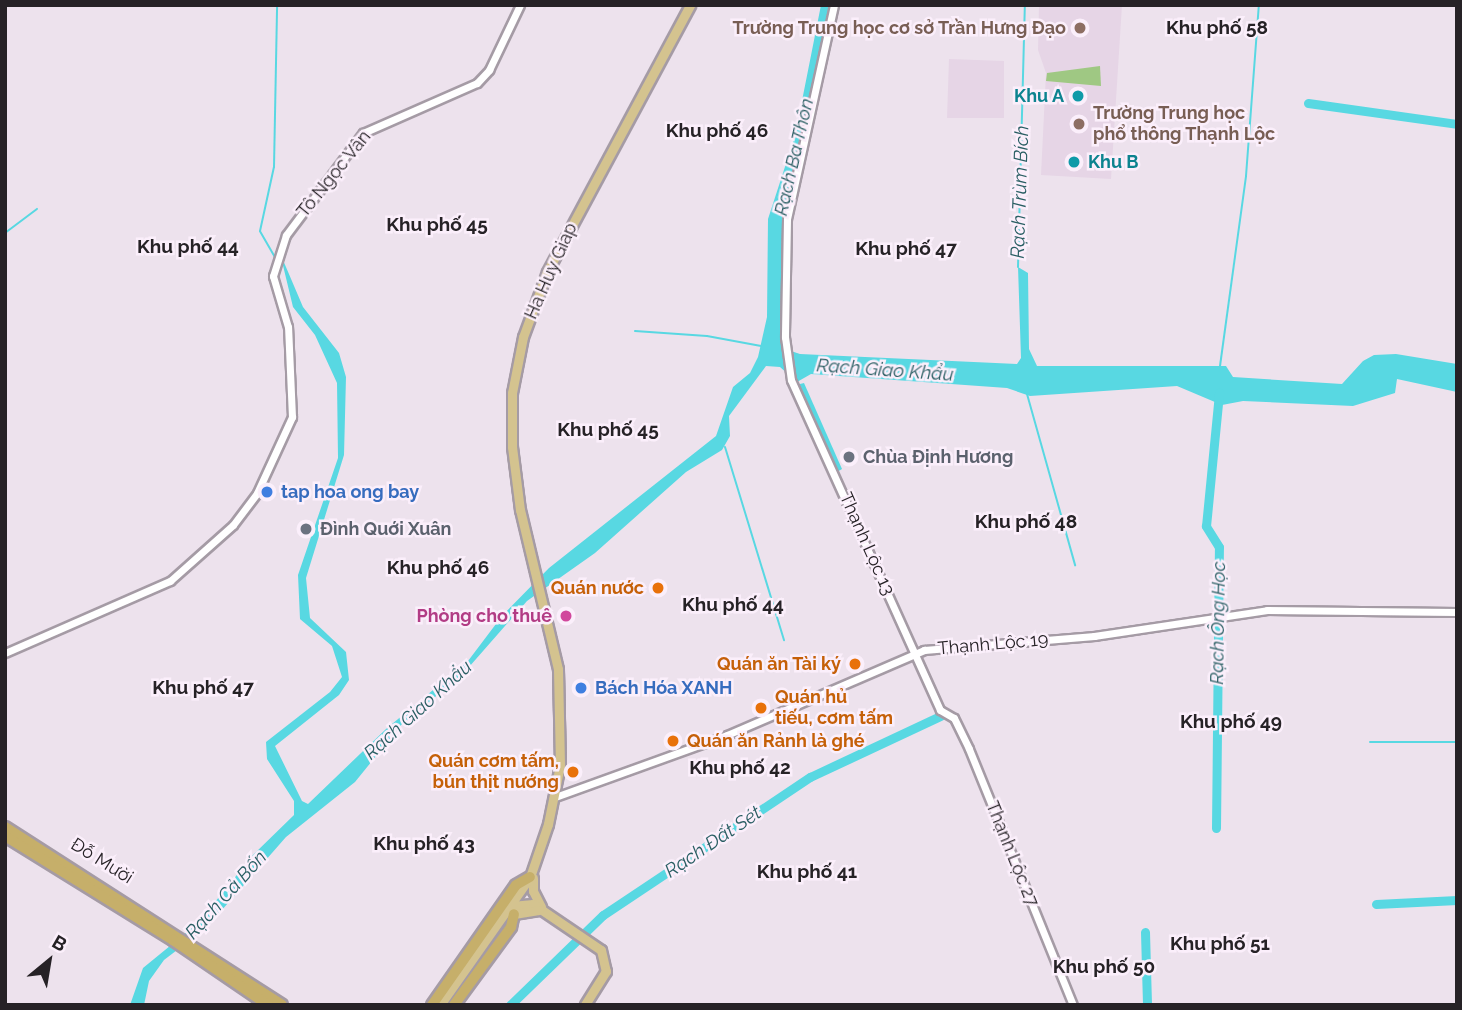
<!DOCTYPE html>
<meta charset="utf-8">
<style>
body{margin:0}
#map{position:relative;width:1462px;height:1010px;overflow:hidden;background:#ede2ed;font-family:Raleway,sans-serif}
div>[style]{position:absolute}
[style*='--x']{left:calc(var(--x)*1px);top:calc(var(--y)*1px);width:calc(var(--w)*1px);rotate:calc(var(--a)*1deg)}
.built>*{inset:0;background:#e6d5e6}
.green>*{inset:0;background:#9fc883}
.water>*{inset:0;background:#58d8e2}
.stream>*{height:2px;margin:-1px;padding:0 1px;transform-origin:1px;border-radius:1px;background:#58d8e2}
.river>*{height:9px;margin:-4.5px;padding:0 4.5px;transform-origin:4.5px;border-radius:4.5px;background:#58d8e2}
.roads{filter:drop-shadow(2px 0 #a59ba5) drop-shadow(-2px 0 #a59ba5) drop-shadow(0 2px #a59ba5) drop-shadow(0 -2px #a59ba5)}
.tertiary>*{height:7px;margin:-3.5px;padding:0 3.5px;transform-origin:3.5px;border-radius:3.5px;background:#fff}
.primary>*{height:9px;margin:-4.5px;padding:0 4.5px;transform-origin:4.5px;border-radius:4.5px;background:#d4c38f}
.trunk>*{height:10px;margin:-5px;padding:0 5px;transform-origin:5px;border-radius:5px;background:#c6af6a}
.dots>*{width:19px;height:19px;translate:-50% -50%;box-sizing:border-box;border:4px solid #fbeffb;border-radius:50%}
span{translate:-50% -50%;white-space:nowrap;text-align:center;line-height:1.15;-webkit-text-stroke:5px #fbeffb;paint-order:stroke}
.education-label{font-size:18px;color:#785e54;font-weight:700}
.right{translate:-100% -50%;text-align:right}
.left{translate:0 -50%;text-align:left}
.culture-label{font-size:18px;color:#0d838f;font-weight:700}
.street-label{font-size:18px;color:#262226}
.worship-label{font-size:18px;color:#5b616d;font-weight:700}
.shop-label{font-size:18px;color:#366cbe;font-weight:700}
.food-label{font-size:18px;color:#c56008;font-weight:700}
.hotel-label{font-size:18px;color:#b23c85;font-weight:700}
.neighbourhood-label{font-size:19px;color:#262226;font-weight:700}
.water-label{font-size:19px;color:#295e63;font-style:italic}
.frame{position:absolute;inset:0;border:7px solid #262226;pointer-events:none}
.north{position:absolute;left:14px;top:926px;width:70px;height:70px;-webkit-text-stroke:5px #fbeffb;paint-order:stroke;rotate:30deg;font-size:19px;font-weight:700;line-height:28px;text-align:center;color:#262226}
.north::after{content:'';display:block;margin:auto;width:24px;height:32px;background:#262226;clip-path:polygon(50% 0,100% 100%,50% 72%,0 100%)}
</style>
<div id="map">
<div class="built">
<i style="clip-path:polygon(1039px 5px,1122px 5px,1111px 179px,1041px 175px,1046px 73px,1038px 50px)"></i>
<i style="clip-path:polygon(949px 59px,1004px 61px,1004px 118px,947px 118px)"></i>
</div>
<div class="green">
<i style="clip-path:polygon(1100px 66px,1101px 86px,1046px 81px,1047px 73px)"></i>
</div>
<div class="water">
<i style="clip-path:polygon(821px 5px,829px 5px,783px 224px,785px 349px,800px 354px,1017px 364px,1021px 358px,1018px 267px,1028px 273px,1029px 349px,1037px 366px,1226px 366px,1233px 377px,1342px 384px,1363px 361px,1374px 355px,1396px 354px,1457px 364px,1457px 392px,1397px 379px,1395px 393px,1353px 406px,1243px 401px,1222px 405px,1177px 386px,1030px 396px,1007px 388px,811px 374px,797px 382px,780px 367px,766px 366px,729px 416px,730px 436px,722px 450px,686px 472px,595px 553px,527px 601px,462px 675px,402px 724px,355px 782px,286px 837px,206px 928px,164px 960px,149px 981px,144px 1005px,130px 1005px,143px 968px,198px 923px,253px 855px,294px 815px,294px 801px,267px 759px,266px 742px,330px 692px,342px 677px,332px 646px,300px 619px,298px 575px,338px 458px,337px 383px,315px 335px,293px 307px,280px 253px,303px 307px,339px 353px,346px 377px,344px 455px,306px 578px,310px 618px,346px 652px,349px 680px,339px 695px,275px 746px,302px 801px,308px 804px,386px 729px,468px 661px,502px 616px,549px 568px,716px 436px,733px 387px,750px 373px,758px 357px,767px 317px,768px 219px,795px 136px)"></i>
<i style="clip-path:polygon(804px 383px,842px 469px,837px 472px,796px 385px)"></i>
</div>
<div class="stream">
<i style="--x:5;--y:233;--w:40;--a:-37"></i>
<i style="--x:276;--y:259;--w:32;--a:-120"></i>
<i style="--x:260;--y:231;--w:66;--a:-77.7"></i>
<i style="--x:274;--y:167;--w:162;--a:-88.9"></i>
<i style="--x:1018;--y:267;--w:262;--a:-88.5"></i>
<i style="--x:5;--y:298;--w:21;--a:90"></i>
<i style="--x:635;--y:331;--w:72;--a:4"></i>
<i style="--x:707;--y:336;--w:55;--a:10.5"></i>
<i style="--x:1220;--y:366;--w:192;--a:-82.2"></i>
<i style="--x:1246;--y:176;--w:171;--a:-85.7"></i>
<i style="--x:1027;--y:394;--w:178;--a:74.3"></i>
<i style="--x:725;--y:447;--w:202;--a:73"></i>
<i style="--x:1370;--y:742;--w:87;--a:0"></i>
</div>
<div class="river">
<i style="--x:1308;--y:103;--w:150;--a:8"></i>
<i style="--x:1216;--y:828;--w:281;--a:-89.4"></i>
<i style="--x:1219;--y:547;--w:25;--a:-122"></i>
<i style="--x:1206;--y:526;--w:134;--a:-84.4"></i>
<i style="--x:1376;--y:904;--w:81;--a:-2.8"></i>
<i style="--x:1145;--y:932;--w:73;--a:88.4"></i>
<i style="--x:510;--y:1005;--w:129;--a:-44.1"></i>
<i style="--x:603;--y:915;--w:249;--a:-33.7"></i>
<i style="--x:810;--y:777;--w:144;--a:-25.1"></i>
</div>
<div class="roads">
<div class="tertiary">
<i style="--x:834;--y:5;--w:219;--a:102.4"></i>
<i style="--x:787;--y:219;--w:118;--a:91"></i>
<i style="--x:785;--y:337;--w:43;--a:82.1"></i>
<i style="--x:791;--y:380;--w:362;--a:65.7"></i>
<i style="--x:940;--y:710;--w:16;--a:30"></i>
<i style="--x:954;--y:718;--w:34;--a:64"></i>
<i style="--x:969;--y:749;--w:276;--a:67.9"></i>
<i style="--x:5;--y:653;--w:180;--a:-23.6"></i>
<i style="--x:170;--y:581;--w:84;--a:-41.6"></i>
<i style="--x:233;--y:525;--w:40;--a:-53"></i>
<i style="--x:257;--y:493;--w:84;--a:-65.3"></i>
<i style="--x:292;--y:417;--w:90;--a:-92.5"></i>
<i style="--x:288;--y:327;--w:53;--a:-106.4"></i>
<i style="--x:273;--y:276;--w:43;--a:-72.4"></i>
<i style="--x:286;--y:235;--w:128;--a:-53"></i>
<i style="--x:363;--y:133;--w:124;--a:-23.7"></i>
<i style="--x:477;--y:83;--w:18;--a:-47"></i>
<i style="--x:489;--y:70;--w:72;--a:-64.5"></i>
<i style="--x:555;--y:797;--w:183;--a:-19.8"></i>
<i style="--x:727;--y:735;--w:215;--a:-23.3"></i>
<i style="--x:924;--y:650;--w:171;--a:-4.7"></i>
<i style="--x:1094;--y:636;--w:175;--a:-8.5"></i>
<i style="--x:1267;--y:610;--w:190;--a:0.6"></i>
</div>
<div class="primary">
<i style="--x:533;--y:878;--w:13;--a:90"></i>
<i style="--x:533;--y:891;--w:18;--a:63"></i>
<i style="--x:511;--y:906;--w:22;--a:-5"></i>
<i style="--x:533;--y:904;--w:82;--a:34.1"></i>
<i style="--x:601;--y:950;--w:22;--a:77"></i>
<i style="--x:606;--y:971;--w:40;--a:122"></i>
<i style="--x:514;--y:914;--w:25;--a:-9"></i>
<i style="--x:440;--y:1005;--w:156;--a:-54.9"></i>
<i style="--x:530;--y:877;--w:56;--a:-71.2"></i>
<i style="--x:548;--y:824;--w:60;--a:-78.5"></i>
<i style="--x:560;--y:765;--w:96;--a:-91.2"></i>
<i style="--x:558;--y:669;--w:163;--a:-103.4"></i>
<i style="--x:520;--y:510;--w:64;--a:-97.2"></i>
<i style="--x:512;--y:447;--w:54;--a:-90"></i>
<i style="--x:512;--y:393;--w:57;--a:-78.9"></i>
<i style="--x:523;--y:337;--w:69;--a:-69.7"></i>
<i style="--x:547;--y:272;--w:303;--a:-61.8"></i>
</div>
<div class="trunk">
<i style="--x:5;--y:827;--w:329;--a:32.7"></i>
<i style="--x:5;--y:836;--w:198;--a:31.8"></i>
<i style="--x:173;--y:940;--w:115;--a:34.4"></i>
<i style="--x:432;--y:1005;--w:146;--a:-55"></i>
<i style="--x:516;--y:885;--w:16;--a:-30"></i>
<i style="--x:454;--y:1005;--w:97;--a:-53.8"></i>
<i style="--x:511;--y:927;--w:13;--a:-77"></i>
</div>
</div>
<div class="dots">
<i style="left:1080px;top:28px;background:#8d6e63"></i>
<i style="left:1078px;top:96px;background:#0f9aa8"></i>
<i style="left:1079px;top:124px;background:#8d6e63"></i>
<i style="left:1074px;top:162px;background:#0f9aa8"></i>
<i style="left:849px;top:457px;background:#6b7280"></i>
<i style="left:267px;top:492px;background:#3f7fe0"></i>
<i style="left:306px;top:529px;background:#6b7280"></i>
<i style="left:658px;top:588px;background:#e8710a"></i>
<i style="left:566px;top:616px;background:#d1479c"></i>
<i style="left:855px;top:664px;background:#e8710a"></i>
<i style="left:581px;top:688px;background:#3f7fe0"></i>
<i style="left:761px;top:708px;background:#e8710a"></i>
<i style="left:673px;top:741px;background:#e8710a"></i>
<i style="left:573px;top:772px;background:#e8710a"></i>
</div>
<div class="education-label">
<span class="right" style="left:1066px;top:28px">Trường Trung học cơ sở Trần Hưng Đạo</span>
<span class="left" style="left:1093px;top:124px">Trường Trung học<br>phổ thông Thạnh Lộc</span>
</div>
<div class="culture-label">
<span class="right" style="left:1064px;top:96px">Khu A</span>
<span class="left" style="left:1088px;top:162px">Khu B</span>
</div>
<div class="street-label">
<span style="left:334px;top:174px;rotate:-51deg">Tô Ngọc Vân</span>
<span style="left:551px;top:271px;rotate:-66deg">Ha Huy Giap</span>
<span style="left:867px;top:544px;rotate:66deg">Thạnh Lộc 13</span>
<span style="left:993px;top:644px;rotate:-5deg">Thạnh Lộc 19</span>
<span style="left:1012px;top:854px;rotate:68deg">Thạnh Lộc 27</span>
<span style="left:102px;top:861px;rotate:32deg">Đỗ Mười</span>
</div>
<div class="worship-label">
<span class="left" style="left:863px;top:457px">Chùa Định Hương</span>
<span class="left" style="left:320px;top:529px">Đình Quới Xuân</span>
</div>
<div class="shop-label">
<span class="left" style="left:281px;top:492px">tap hoa ong bay</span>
<span class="left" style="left:595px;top:688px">Bách Hóa XANH</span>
</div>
<div class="food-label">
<span class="right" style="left:644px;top:588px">Quán nước</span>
<span class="right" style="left:841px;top:664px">Quán ăn Tài ký</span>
<span class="left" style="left:775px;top:708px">Quán hủ<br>tiếu, cơm tấm</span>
<span class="left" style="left:687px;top:741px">Quán ăn Rảnh là ghé</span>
<span class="right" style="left:559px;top:772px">Quán cơm tấm,<br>bún thịt nướng</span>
</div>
<div class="hotel-label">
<span class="right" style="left:552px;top:616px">Phòng cho thuê</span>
</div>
<div class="neighbourhood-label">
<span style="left:1217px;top:28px">Khu phố 58</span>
<span style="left:717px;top:131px">Khu phố 46</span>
<span style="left:437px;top:225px">Khu phố 45</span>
<span style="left:188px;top:247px">Khu phố 44</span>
<span style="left:906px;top:249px">Khu phố 47</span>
<span style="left:608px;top:430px">Khu phố 45</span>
<span style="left:1026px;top:522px">Khu phố 48</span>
<span style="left:438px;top:568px">Khu phố 46</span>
<span style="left:733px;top:605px">Khu phố 44</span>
<span style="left:203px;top:688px">Khu phố 47</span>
<span style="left:1231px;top:722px">Khu phố 49</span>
<span style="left:740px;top:768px">Khu phố 42</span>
<span style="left:424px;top:844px">Khu phố 43</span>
<span style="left:807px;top:872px">Khu phố 41</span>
<span style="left:1220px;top:944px">Khu phố 51</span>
<span style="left:1104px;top:967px">Khu phố 50</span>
</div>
<div class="water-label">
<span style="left:794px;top:157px;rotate:-77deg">Rạch Ba Thôn</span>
<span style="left:1020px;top:192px;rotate:-88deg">Rạch Trùm Bích</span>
<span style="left:885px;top:370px;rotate:4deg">Rạch Giao Khẩu</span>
<span style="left:1218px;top:623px;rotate:-89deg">Rạch Ông Học</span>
<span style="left:418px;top:710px;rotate:-42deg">Rạch Giao Khẩu</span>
<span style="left:713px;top:842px;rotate:-34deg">Rạch Đất Sét</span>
<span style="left:226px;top:895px;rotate:-48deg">Rạch Cả Bốn</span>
</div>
<div class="frame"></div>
<div class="north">B</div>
</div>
